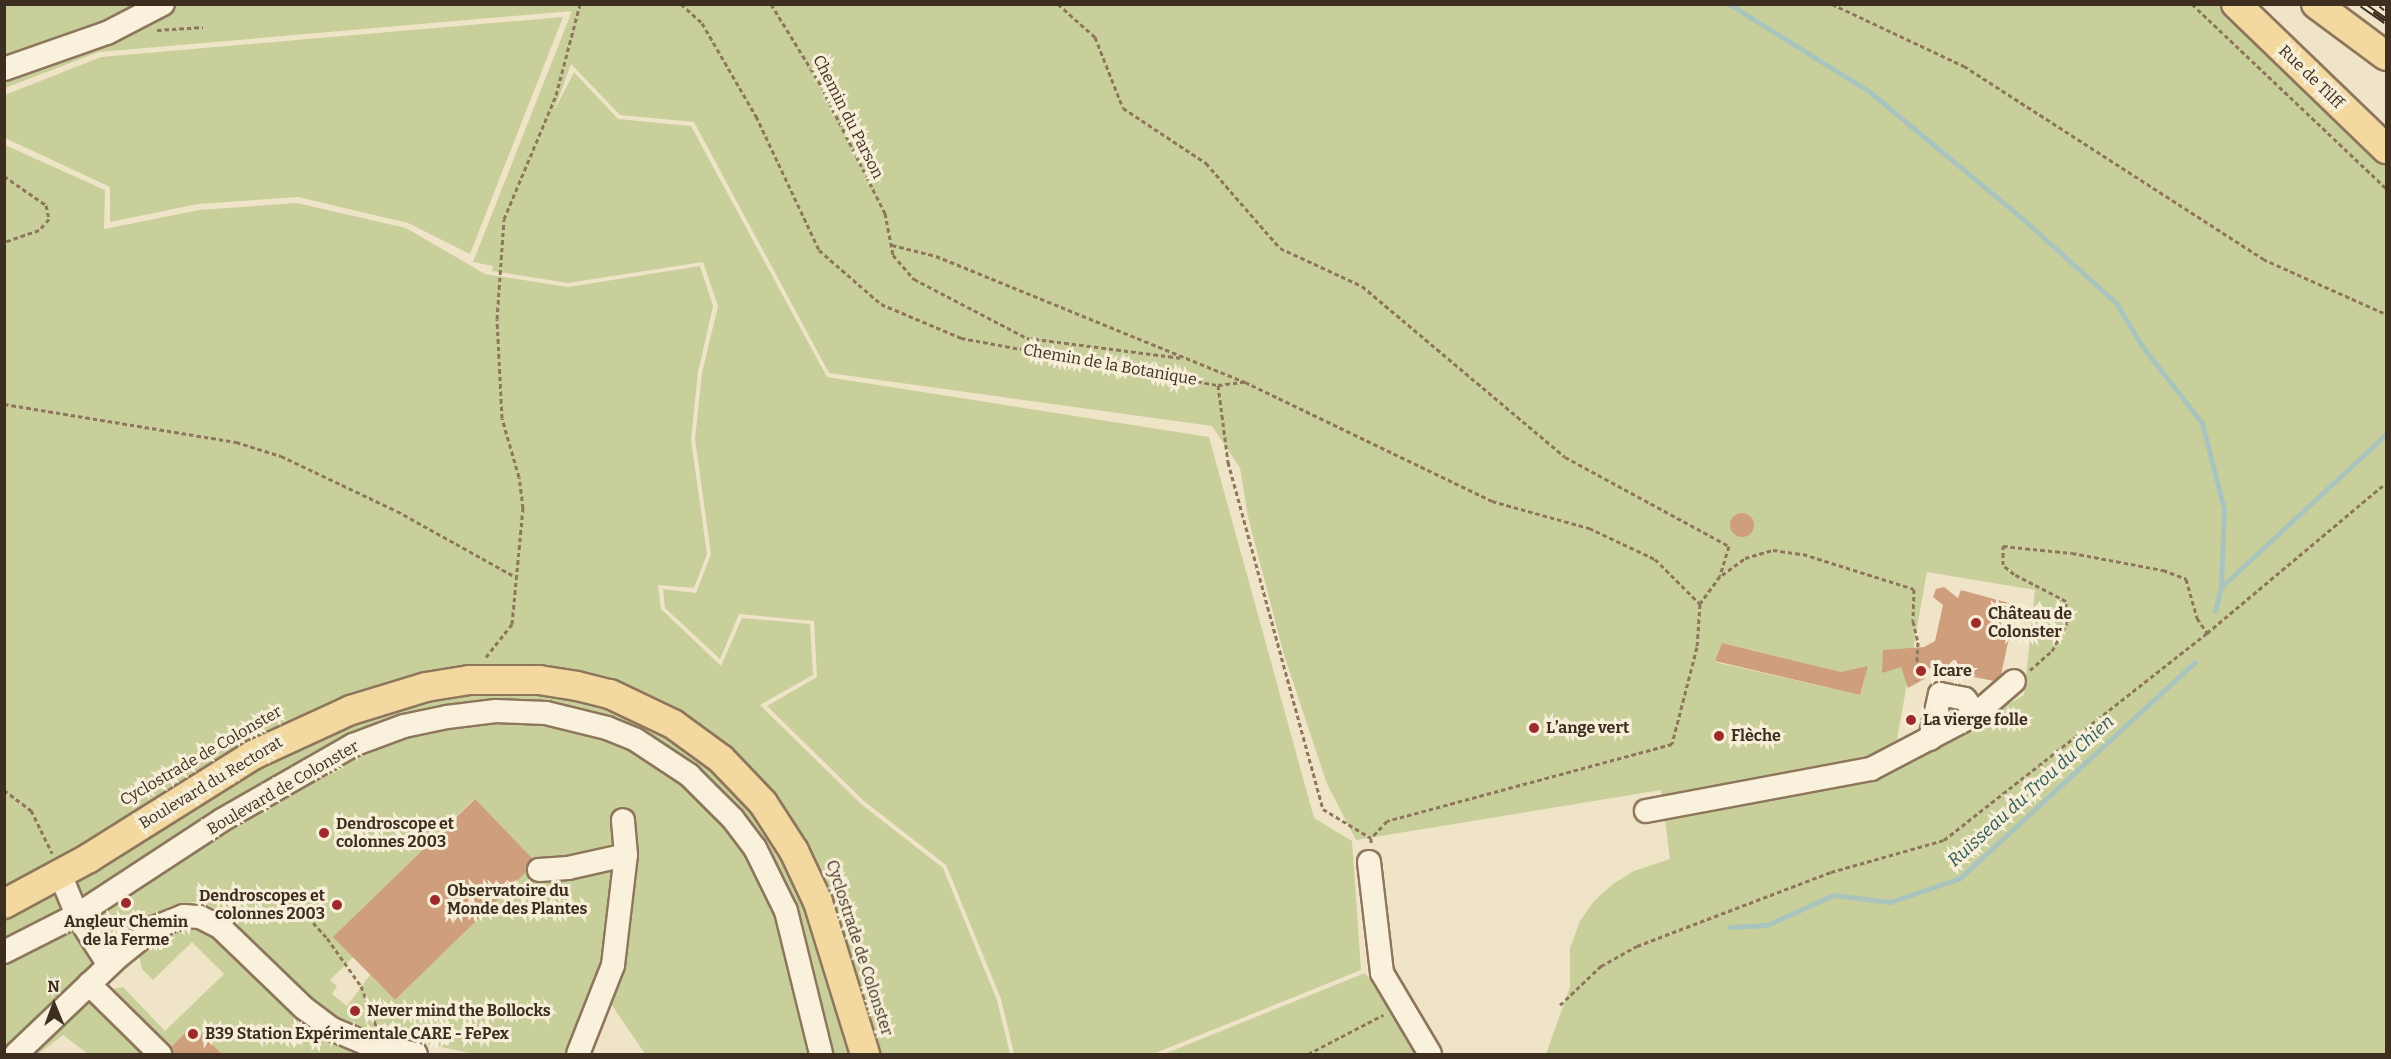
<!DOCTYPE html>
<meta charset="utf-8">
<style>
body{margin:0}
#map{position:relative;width:2391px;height:1059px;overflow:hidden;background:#f0e4c8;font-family:Bitter,serif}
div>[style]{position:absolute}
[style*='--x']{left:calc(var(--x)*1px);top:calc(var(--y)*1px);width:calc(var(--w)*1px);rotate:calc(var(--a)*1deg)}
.green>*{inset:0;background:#c9cf9b}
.stream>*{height:5px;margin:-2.5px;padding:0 2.5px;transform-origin:2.5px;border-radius:2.5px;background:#a9c4bc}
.building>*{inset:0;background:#cf9f7d}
.round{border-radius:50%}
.path>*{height:3px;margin-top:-1.5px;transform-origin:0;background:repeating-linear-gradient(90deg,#8d765c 0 4.5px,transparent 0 7.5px)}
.roads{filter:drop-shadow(2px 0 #8d765c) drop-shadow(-2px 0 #8d765c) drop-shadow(0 2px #8d765c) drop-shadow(0 -2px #8d765c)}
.minor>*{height:22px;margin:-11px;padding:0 11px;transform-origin:11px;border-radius:11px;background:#faf1dc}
.major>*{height:28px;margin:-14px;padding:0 14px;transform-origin:14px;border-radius:14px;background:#f3d9a0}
.rail>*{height:7px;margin-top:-3.5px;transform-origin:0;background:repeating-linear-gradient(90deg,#f7eed8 0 14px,#3d2e20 0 28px);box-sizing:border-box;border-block:2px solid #3d2e20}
.dots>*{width:16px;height:16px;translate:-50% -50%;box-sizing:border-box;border:3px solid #f7eed8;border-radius:50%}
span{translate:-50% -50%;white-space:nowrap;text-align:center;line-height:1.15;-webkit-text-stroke:6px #f7eed8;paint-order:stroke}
.street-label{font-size:16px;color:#3d2e20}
.poi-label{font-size:16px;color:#3d2e20;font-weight:700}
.left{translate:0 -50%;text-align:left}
.right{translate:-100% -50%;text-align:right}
.water-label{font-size:18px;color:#2f5d5a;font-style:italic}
.frame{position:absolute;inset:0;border:6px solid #3d2e20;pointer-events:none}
.north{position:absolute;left:24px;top:975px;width:60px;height:60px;-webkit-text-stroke:4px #f7eed8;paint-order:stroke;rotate:359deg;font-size:16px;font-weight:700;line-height:24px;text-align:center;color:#3d2e20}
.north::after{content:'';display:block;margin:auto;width:21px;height:27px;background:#3d2e20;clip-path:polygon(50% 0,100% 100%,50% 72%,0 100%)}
</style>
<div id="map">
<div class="green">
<i style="clip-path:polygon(evenodd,5px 4px,2223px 5px,2386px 162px,2386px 1054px,1546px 1054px,1570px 987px,1570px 948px,1580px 921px,1594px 901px,1613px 884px,1634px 871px,1670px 859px,1661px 790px,1356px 840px,1327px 784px,1284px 655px,1248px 517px,1240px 468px,1212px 426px,829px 373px,694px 122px,620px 115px,571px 64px,554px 111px,574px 72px,618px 119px,691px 126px,827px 377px,1209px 437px,1314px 818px,1352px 841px,1361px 970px,1153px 1054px,1014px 1054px,1001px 999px,946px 865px,864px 801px,767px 706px,817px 677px,814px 621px,739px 614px,720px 659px,665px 608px,663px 589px,696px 593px,711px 554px,695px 439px,702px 373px,718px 306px,703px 262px,568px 283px,492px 271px,493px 266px,473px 262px,572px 11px,99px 52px,5px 88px,5px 4px,1742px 513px,1753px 523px,1751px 532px,1744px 536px,1735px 534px,1731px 528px,1734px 517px,1742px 513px,5px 4px,1927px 572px,2035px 590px,2024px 695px,1891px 773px,1927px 572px,5px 4px,1722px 643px,1865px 678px,1860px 695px,1715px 662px,1722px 643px)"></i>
<i style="clip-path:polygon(563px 17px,470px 254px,408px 223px,298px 197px,198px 204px,110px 222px,110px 187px,5px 138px,5px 95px,101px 57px)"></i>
<i style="clip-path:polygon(evenodd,5px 145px,105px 190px,104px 229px,199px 210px,297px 203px,406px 228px,485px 274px,568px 287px,700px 266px,713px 306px,698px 372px,691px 440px,707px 554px,694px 588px,658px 585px,661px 609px,721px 666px,742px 618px,810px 624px,813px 675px,760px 705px,861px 804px,943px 868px,997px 1000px,1010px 1054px,645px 1054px,599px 986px,569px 1054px,474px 1054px,360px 1030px,338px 1019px,295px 985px,220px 911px,200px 901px,170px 906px,119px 941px,5px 1052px,5px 145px,474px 799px,535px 862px,395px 1000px,370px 975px,347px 1006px,332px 994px,337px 986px,330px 980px,353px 957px,334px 937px,474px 799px)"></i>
<i style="clip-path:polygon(176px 925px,212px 929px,370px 1054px,222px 1054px,193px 1025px,166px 1052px,112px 994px,113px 989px,123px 987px,165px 1031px,224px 974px,192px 942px,153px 980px,142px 969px,138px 952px)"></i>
<i style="clip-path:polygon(1365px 973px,1421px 1054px,1164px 1054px)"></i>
<i style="clip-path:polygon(95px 999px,149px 1054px,88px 1054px,63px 1035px,38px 1054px,30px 1051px,80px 1001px)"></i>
</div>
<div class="stream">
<i style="--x:1729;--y:4;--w:166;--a:32"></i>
<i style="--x:1870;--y:92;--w:197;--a:39.7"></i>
<i style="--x:2022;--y:218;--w:127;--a:42.1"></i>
<i style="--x:2116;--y:303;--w:50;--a:58.8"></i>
<i style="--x:2142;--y:346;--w:98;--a:52.1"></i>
<i style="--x:2202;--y:423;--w:89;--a:75.7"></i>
<i style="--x:2224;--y:509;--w:78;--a:92.2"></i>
<i style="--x:2215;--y:611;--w:25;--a:-76"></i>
<i style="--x:2221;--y:587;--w:225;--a:-42.8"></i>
<i style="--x:1730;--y:927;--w:37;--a:-3"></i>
<i style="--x:1767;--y:925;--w:72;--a:-24.4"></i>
<i style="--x:1833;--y:895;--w:57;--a:7"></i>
<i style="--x:1890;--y:902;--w:74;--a:-18.9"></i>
<i style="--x:1960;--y:878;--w:319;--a:-42.6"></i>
</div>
<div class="building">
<i class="round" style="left:1730px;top:513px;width:24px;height:24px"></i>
<i style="clip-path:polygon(1944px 587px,1958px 598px,1961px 590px,2016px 605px,2001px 675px,1994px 681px,1924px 667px,1926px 678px,1908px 688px,1901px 667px,1882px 673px,1883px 650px,1924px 647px,1935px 641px,1943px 605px,1933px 597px,1936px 589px)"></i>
<i style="clip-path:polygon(1722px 643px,1841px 672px,1868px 666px,1860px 695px,1715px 661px)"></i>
<i style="clip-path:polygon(475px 799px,532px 858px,526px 872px,395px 1000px,333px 937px)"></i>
<i style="clip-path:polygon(193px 1025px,222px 1054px,173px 1054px,171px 1047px)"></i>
</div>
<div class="path">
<i style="--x:681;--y:4;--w:28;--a:42"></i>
<i style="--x:702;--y:23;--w:108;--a:59.9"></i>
<i style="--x:756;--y:116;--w:148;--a:64.8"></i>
<i style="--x:819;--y:250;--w:82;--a:41.1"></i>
<i style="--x:881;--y:304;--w:87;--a:23"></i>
<i style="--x:961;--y:338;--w:261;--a:10.4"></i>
<i style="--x:1218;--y:385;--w:78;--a:82.6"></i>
<i style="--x:1228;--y:462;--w:360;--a:74.7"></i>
<i style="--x:1323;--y:809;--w:56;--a:31.1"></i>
<i style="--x:771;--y:4;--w:92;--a:58.4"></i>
<i style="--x:819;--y:82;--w:147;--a:63.3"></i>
<i style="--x:885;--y:213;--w:43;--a:79.2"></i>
<i style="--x:893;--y:255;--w:32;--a:49"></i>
<i style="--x:914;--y:279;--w:127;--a:27.6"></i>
<i style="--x:1027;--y:338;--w:156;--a:7.4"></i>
<i style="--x:1058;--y:4;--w:50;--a:41.7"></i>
<i style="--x:1095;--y:37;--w:76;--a:68.5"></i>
<i style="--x:1123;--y:108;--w:100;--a:33.5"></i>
<i style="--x:1206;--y:163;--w:113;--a:49"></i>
<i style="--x:1280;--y:248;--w:90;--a:24.9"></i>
<i style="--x:1362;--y:286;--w:265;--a:40.1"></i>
<i style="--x:1565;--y:457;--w:187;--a:28.5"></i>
<i style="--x:1729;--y:546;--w:31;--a:107"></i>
<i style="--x:1720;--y:576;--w:34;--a:126"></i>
<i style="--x:1700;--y:604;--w:43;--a:94"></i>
<i style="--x:1697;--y:647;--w:100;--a:104.5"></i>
<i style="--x:1672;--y:744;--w:295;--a:164.9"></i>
<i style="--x:1387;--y:821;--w:23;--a:133"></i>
<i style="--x:1371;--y:838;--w:6;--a:90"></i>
<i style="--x:1832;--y:4;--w:146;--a:25.2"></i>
<i style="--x:1964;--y:66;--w:356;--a:32.8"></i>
<i style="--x:2263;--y:259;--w:135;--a:24.1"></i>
<i style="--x:2192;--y:4;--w:267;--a:43.5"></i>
<i style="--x:157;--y:30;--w:46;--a:-3.7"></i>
<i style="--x:4;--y:176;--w:51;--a:34.6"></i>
<i style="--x:46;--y:205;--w:14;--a:78"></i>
<i style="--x:49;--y:219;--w:15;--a:132"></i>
<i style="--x:39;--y:230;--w:37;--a:161"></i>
<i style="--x:892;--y:245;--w:45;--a:14"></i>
<i style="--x:936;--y:256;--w:334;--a:22.2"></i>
<i style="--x:1245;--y:382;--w:274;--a:25.7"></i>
<i style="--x:1492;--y:501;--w:101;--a:15.6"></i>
<i style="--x:1589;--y:528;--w:73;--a:25.2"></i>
<i style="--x:1655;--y:559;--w:64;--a:45"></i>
<i style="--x:1218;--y:385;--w:26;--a:-7"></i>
<i style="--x:4;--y:404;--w:235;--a:9.3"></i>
<i style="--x:236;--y:442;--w:47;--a:17.3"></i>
<i style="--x:281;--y:456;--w:128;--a:25.4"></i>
<i style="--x:397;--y:511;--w:134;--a:29.1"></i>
<i style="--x:1722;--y:575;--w:29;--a:-36"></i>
<i style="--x:1745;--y:558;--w:29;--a:-16"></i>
<i style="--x:1773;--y:550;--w:30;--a:8"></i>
<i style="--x:1803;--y:554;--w:116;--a:17.5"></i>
<i style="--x:1914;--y:589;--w:32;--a:92"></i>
<i style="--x:1913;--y:621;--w:22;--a:77"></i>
<i style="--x:1918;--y:642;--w:38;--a:93"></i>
<i style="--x:486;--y:657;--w:42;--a:-51.8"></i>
<i style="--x:512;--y:624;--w:117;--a:-84.6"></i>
<i style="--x:523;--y:508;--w:31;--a:-97"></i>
<i style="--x:519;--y:477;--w:61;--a:-106.1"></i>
<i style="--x:502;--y:418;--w:99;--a:-92.9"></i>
<i style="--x:497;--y:319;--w:100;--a:-86"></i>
<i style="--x:504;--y:219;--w:134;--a:-67.2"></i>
<i style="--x:556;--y:95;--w:94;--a:-75.2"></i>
<i style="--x:2030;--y:670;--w:29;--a:-41"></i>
<i style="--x:2052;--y:651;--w:32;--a:-62"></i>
<i style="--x:2067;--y:623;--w:22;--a:-93"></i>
<i style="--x:2066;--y:601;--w:59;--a:-152.6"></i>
<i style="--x:2014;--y:574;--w:14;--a:-141"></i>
<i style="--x:2003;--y:565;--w:19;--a:-90"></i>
<i style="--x:2003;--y:546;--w:69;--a:5.8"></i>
<i style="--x:2072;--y:553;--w:93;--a:10.6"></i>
<i style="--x:2163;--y:570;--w:25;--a:21"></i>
<i style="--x:2186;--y:579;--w:41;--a:74.2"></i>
<i style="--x:2197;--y:618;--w:18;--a:56"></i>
<i style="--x:1936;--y:675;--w:10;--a:-90"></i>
<i style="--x:4;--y:790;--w:34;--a:37"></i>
<i style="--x:31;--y:810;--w:48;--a:64"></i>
<i style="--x:298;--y:906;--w:43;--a:47.8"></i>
<i style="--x:327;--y:938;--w:59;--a:54.7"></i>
<i style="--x:361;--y:986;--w:43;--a:69.4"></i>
<i style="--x:1560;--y:1005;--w:57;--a:-43.6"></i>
<i style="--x:1601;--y:966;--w:41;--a:-29.1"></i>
<i style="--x:1637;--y:946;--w:208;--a:-20.9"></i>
<i style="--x:1831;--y:872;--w:117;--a:-15.8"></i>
<i style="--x:1944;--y:840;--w:335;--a:-38.2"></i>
<i style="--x:2207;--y:633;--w:234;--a:-40"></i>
<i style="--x:1308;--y:1054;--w:85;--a:-27.5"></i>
</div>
<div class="roads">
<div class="minor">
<i style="--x:4;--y:69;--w:109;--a:-19.3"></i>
<i style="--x:107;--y:33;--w:63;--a:-27.4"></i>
<i style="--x:1930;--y:739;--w:46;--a:-77.5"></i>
<i style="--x:1940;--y:694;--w:25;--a:11"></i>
<i style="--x:1965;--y:699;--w:19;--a:54"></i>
<i style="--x:1646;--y:811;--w:229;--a:-10.6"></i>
<i style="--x:1871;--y:769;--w:119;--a:-27.6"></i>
<i style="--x:1976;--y:714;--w:50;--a:-41"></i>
<i style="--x:1369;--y:862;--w:112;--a:83.3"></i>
<i style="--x:1382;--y:973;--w:94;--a:59.3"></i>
<i style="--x:539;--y:870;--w:29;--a:-4"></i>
<i style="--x:568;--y:868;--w:59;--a:-12.6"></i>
<i style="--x:60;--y:874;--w:44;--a:67.5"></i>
<i style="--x:77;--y:915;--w:59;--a:57.4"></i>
<i style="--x:4;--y:952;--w:82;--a:-26.9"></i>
<i style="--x:77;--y:915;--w:173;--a:-33.2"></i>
<i style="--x:222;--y:820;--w:151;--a:-29.8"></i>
<i style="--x:353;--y:745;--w:54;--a:-20.4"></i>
<i style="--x:404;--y:726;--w:44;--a:-11.8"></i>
<i style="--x:447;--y:717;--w:49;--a:-7"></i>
<i style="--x:496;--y:711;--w:50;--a:2.3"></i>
<i style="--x:546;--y:713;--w:63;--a:13.8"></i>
<i style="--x:607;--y:728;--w:31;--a:22"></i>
<i style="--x:636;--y:740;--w:64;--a:33.4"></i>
<i style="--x:689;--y:775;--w:62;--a:45"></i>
<i style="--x:733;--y:819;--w:36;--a:53"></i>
<i style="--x:755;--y:848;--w:70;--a:63.8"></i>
<i style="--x:786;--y:911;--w:147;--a:76.2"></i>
<i style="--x:89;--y:984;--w:100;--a:44.6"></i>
<i style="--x:16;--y:1054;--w:141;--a:-43.6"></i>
<i style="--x:118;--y:957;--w:46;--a:-38.9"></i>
<i style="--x:154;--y:928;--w:32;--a:-22"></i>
<i style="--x:184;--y:916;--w:16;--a:4"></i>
<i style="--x:200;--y:917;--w:22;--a:27"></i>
<i style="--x:220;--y:927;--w:117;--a:44"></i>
<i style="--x:304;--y:1008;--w:35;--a:37"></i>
<i style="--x:332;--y:1029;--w:36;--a:23"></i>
<i style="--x:365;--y:1043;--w:52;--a:12.2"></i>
<i style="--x:578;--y:1054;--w:96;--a:-68.5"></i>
<i style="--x:613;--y:965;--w:111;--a:-83.3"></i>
<i style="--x:626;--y:855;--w:35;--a:-95"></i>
</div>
<div class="major">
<i style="--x:2236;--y:4;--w:209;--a:44"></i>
<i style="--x:2316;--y:4;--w:87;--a:36.6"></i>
<i style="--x:4;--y:904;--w:97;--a:-28.4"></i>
<i style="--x:89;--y:858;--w:194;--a:-32.1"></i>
<i style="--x:253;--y:755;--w:108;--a:-24.7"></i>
<i style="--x:351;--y:710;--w:78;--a:-17"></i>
<i style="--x:426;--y:687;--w:44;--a:-9.2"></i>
<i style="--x:469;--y:680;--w:70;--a:0"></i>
<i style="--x:539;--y:680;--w:38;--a:9"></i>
<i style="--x:577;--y:686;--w:34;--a:14"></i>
<i style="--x:610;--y:694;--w:70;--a:25.5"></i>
<i style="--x:673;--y:724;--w:59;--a:36.1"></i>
<i style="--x:721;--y:759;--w:61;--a:46.3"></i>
<i style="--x:763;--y:803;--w:57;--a:57.1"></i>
<i style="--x:794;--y:851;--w:56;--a:64.8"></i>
<i style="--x:818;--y:902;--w:159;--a:72.8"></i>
</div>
</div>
<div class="rail">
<i style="--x:2362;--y:4;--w:29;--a:35"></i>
<i style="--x:2381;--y:4;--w:6;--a:39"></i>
</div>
<div class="dots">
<i style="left:1976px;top:623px;background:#9e2a2b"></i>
<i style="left:1921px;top:671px;background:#9e2a2b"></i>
<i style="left:1911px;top:720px;background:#9e2a2b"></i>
<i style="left:1534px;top:728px;background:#9e2a2b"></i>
<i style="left:1719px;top:736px;background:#9e2a2b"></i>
<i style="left:324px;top:833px;background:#9e2a2b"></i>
<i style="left:435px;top:900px;background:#9e2a2b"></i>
<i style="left:126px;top:903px;background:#9e2a2b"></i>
<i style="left:337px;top:905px;background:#9e2a2b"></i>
<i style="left:355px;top:1011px;background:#9e2a2b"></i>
<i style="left:193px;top:1034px;background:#9e2a2b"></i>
</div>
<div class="street-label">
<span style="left:2311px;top:77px;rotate:44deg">Rue de Tilff</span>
<span style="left:848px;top:117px;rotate:63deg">Chemin du Parson</span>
<span style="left:1110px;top:365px;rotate:10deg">Chemin de la Botanique</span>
<span style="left:201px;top:756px;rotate:-30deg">Cyclostrade de Colonster</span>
<span style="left:211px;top:783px;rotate:-31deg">Boulevard du Rectorat</span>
<span style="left:283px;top:788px;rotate:-30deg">Boulevard de Colonster</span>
<span style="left:859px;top:948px;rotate:72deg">Cyclostrade de Colonster</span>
</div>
<div class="poi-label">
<span class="left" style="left:1988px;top:623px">Château de<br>Colonster</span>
<span class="left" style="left:1933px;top:671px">Icare</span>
<span class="left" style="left:1923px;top:720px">La vierge folle</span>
<span class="left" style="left:1546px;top:728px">L’ange vert</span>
<span class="left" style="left:1731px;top:736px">Flèche</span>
<span class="left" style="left:336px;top:833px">Dendroscope et<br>colonnes 2003</span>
<span class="left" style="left:447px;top:900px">Observatoire du<br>Monde des Plantes</span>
<span class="right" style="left:325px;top:905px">Dendroscopes et<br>colonnes 2003</span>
<span style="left:126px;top:931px">Angleur Chemin<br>de la Ferme</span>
<span class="left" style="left:367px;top:1011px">Never mind the Bollocks</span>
<span class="left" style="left:205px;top:1034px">B39 Station Expérimentale CARE - FePex</span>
</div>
<div class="water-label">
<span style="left:2031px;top:791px;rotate:-42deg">Ruisseau du Trou du Chien</span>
</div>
<div class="frame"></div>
<div class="north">N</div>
</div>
